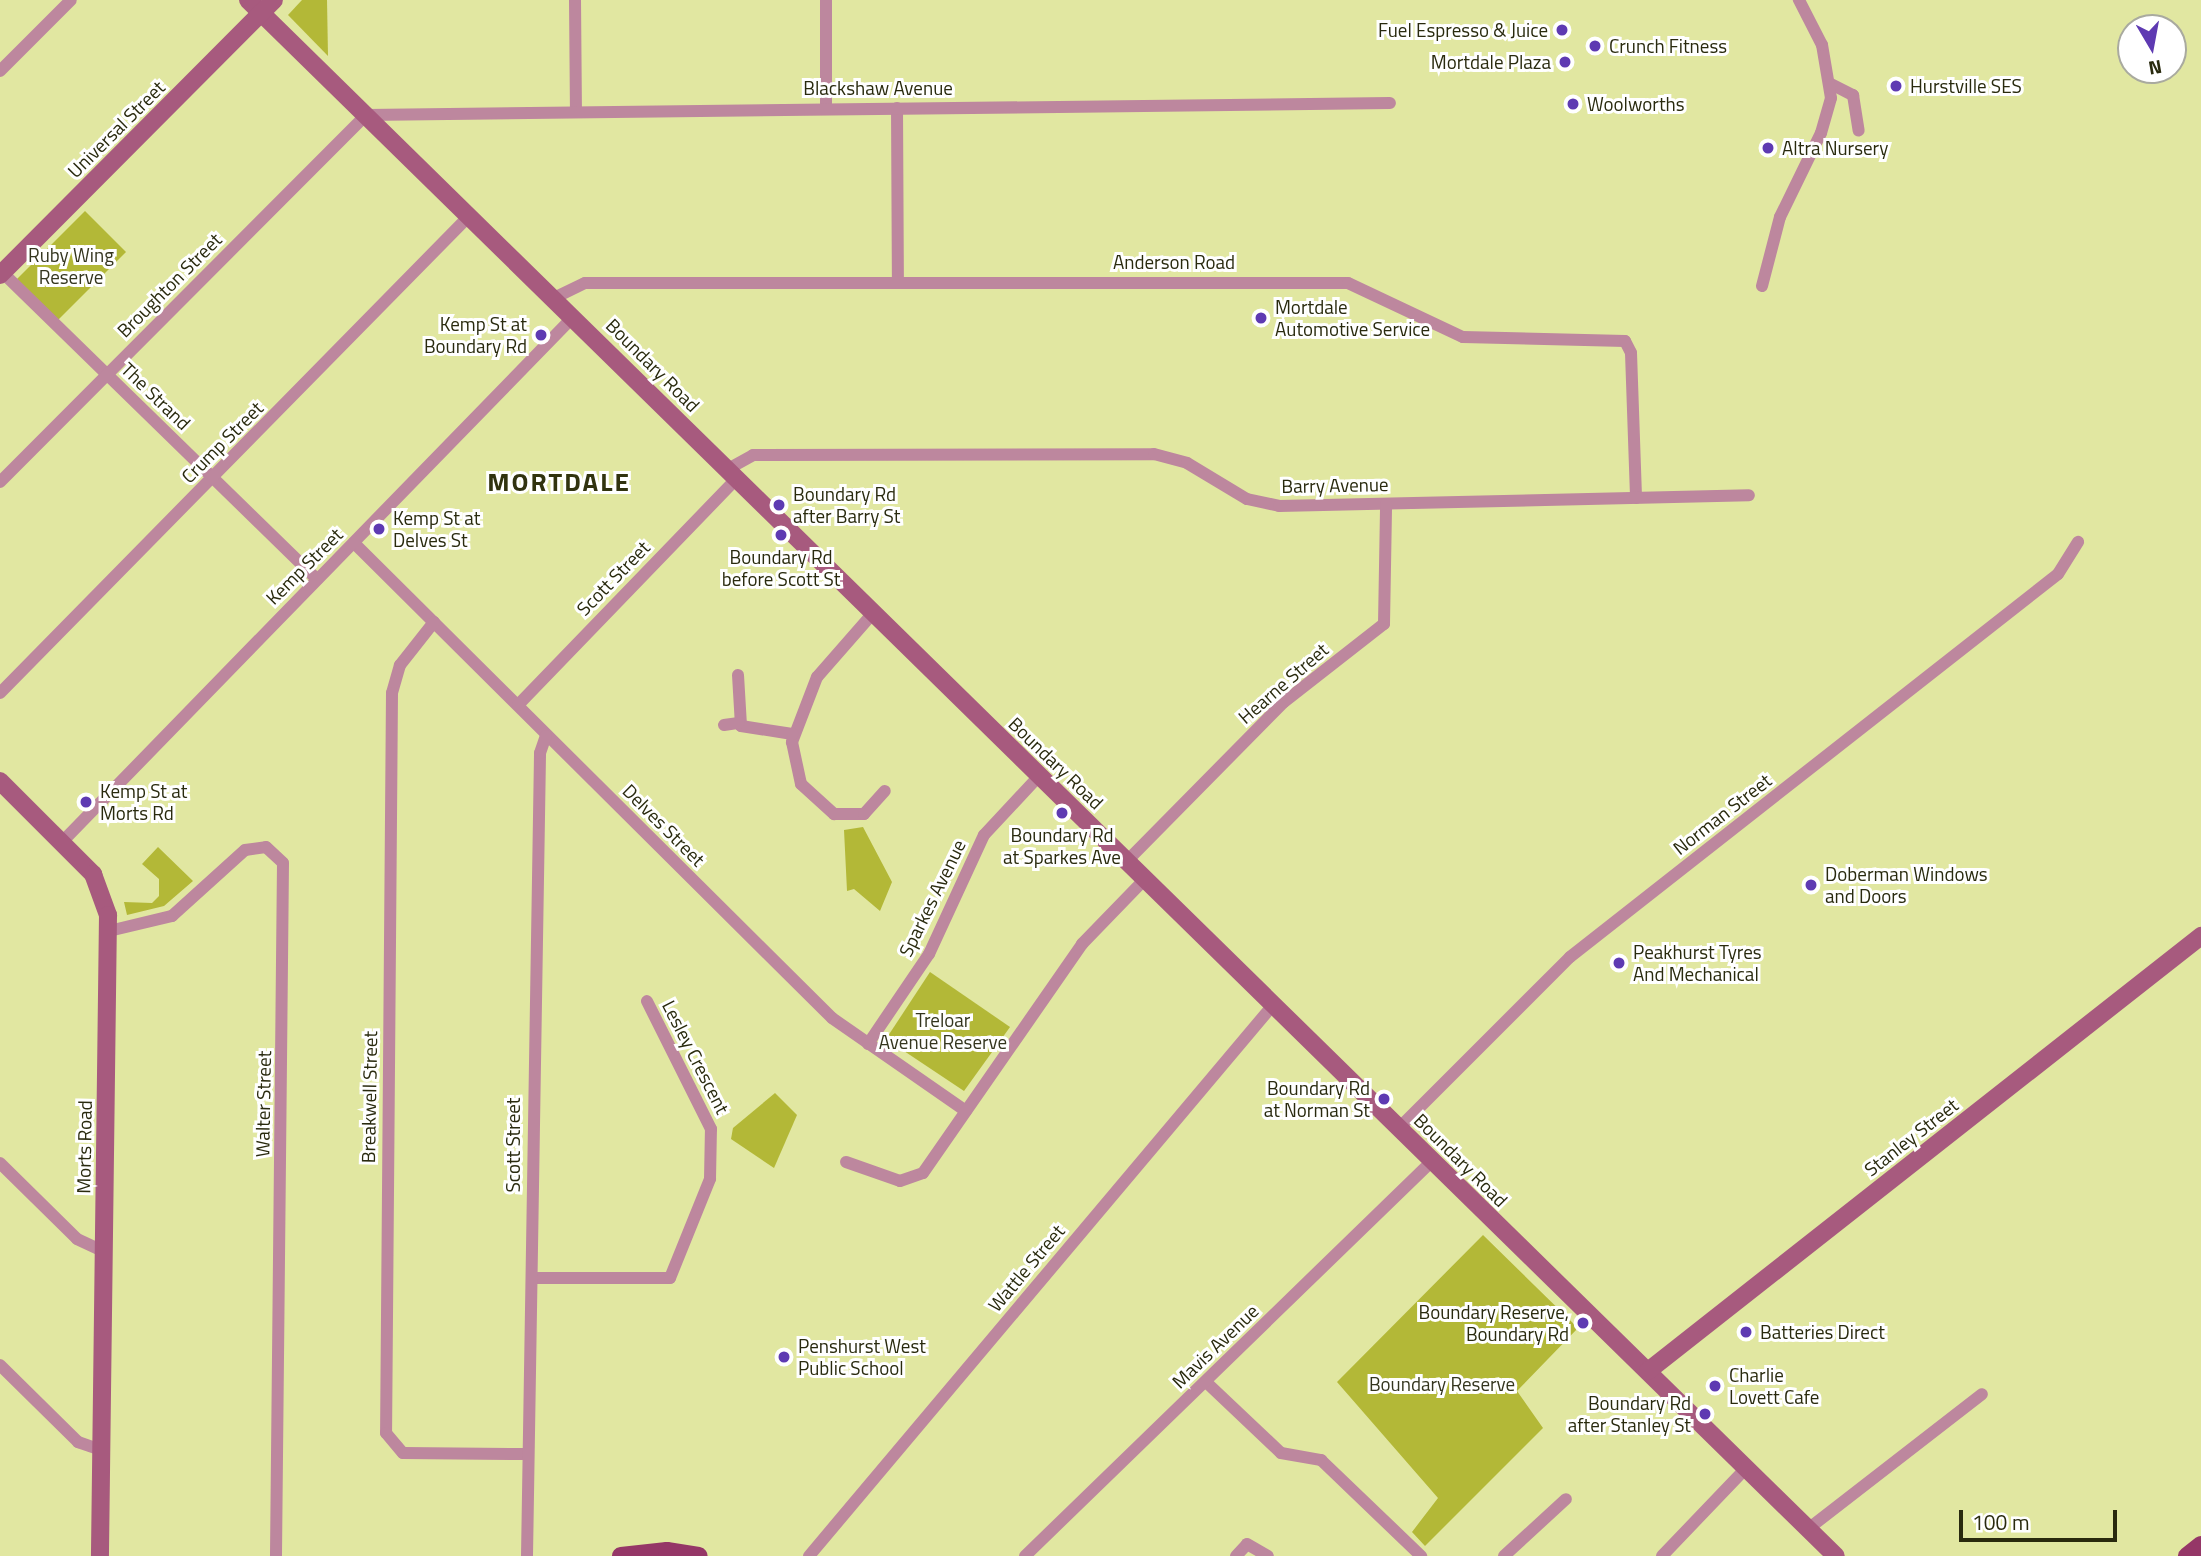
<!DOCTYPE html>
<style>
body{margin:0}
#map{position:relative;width:2201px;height:1556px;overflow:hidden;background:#e1e7a1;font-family:"Titillium Web",sans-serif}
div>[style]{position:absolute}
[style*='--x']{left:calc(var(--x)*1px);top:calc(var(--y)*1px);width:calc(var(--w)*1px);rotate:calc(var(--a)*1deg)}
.green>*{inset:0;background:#b3b837}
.street>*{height:12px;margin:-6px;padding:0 6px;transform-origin:6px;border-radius:6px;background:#bd879e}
.secondary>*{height:18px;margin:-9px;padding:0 9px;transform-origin:9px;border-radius:9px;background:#a75a7e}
.primary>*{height:18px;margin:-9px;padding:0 9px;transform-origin:9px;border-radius:9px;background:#953767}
.dots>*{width:19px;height:19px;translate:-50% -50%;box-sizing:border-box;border:4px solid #fff;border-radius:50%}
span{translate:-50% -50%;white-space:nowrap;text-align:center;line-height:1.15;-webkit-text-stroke:6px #fff;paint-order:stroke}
.poi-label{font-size:19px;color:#292a0e}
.right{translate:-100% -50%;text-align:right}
.left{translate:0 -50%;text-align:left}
.street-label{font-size:19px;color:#292a0e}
.park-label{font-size:19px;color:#34351e}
.district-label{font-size:26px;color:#31330f;font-weight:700;letter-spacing:2px}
.north{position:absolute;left:2117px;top:14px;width:70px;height:70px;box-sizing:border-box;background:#fff;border:2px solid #a9aa9f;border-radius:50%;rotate:170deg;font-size:19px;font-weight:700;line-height:28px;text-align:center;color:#292a0e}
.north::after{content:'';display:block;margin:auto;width:24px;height:32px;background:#5e3ab2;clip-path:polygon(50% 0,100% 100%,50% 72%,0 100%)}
.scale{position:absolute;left:1959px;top:1510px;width:158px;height:32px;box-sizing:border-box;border:4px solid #292a0e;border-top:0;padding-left:9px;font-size:21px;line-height:24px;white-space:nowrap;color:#292a0e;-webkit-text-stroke:5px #fff;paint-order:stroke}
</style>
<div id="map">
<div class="green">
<i style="clip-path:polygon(302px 0,327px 0,328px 56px,288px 15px)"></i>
<i style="clip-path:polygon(85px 211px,126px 252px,58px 320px,16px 280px)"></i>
<i style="clip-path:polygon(863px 827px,892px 882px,880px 911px,854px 889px,847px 891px,844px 830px)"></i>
<i style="clip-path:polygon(158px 847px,193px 881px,164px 906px,127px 915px,124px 902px,152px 903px,159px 896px,159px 879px,142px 864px)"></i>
<i style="clip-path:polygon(930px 972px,1010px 1027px,964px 1091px,886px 1039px)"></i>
<i style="clip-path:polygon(775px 1093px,797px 1115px,774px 1168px,731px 1139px,733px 1128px)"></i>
<i style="clip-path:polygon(1483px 1235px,1578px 1328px,1517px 1391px,1543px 1428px,1425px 1546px,1412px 1532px,1438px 1498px,1337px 1382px)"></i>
</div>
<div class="street">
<i style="--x:575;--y:0;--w:109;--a:89.5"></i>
<i style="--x:826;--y:0;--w:107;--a:90"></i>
<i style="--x:0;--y:71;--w:100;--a:-45"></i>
<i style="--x:1831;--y:84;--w:25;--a:27"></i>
<i style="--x:1853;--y:95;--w:36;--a:81"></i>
<i style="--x:897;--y:108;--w:174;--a:89.7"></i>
<i style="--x:0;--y:270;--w:443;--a:44.3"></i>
<i style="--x:1762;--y:286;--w:71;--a:-75.4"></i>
<i style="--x:1780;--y:217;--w:93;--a:-64"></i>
<i style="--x:1821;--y:133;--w:36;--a:-74"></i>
<i style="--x:1831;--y:98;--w:54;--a:-99.6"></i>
<i style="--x:1822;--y:45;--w:51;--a:-117.1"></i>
<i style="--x:554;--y:298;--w:34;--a:-26"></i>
<i style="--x:585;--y:283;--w:763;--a:0"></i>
<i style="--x:1348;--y:283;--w:127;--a:25.2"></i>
<i style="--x:1463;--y:337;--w:162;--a:1.4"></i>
<i style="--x:1625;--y:341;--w:13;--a:63"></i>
<i style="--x:1631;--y:353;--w:145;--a:88"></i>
<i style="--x:728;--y:469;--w:29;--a:-29"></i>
<i style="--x:753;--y:455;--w:401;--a:-0.1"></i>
<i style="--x:1154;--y:454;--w:34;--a:15"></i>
<i style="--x:1187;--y:463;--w:70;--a:31"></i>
<i style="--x:1247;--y:499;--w:33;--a:12"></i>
<i style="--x:1279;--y:506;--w:470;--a:-1.3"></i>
<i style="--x:0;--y:482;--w:518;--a:-45.08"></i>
<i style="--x:366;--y:115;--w:1024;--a:-0.67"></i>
<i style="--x:354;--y:543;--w:674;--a:44.82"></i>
<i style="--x:832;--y:1018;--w:163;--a:34.8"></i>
<i style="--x:874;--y:612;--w:86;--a:131.2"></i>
<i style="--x:817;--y:677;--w:70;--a:111"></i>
<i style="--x:792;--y:742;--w:43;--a:77.9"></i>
<i style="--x:801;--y:784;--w:45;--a:42.3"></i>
<i style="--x:834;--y:814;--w:30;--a:0"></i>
<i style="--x:864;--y:814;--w:31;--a:-48"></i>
<i style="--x:434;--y:622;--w:55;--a:128.3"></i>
<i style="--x:400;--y:665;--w:29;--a:106"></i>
<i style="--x:392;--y:693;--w:740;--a:90.46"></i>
<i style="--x:386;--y:1433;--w:26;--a:50"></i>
<i style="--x:403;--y:1453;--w:125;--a:0.5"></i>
<i style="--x:738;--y:675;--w:51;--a:86.6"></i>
<i style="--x:741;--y:726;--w:52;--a:8.9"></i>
<i style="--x:0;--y:693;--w:669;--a:-45.48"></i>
<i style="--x:518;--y:705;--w:315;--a:-46"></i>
<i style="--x:724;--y:725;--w:15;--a:-8"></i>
<i style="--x:62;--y:842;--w:733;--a:-45.77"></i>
<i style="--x:1127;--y:861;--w:223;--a:-45.4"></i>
<i style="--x:1284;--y:702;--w:127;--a:-38"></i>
<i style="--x:1384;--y:624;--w:120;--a:-89"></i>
<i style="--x:109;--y:931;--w:65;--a:-13.4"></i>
<i style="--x:172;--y:916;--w:98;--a:-42.1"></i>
<i style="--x:245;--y:850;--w:21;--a:-8"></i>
<i style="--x:266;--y:847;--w:23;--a:43"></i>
<i style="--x:283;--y:863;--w:693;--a:90.58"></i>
<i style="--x:868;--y:1044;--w:109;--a:-55.9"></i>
<i style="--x:929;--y:954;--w:131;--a:-65.2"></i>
<i style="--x:984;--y:835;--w:81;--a:-47"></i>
<i style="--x:1399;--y:1128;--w:242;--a:-45"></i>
<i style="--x:1570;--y:957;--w:620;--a:-38.13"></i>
<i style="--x:2058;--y:574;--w:38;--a:-58"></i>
<i style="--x:846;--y:1162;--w:57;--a:19.4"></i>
<i style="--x:900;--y:1181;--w:24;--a:-19"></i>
<i style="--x:923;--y:1173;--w:279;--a:-55.2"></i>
<i style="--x:1082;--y:944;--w:91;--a:-45.9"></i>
<i style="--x:0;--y:1163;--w:108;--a:44.6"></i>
<i style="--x:77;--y:1239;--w:29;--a:25"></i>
<i style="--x:532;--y:1278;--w:138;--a:0"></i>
<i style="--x:670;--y:1278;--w:107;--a:-68"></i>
<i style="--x:710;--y:1179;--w:50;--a:-88.9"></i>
<i style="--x:711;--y:1129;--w:143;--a:-116.6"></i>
<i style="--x:0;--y:1365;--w:110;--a:44.6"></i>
<i style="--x:78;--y:1442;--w:24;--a:19"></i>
<i style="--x:1206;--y:1382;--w:103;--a:43.4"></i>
<i style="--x:1281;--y:1453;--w:41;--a:9.9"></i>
<i style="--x:1321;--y:1460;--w:139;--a:43.8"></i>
<i style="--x:1808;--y:1529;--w:220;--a:-37.8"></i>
<i style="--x:527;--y:1556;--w:803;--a:-89.07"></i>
<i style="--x:540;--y:753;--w:18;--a:-71"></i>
<i style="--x:809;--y:1556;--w:720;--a:-49.9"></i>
<i style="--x:1025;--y:1556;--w:566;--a:-44.14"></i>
<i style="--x:1236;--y:1556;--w:16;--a:-47"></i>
<i style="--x:1247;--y:1544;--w:24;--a:30"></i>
<i style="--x:1504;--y:1556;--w:84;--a:-42.6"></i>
<i style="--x:1662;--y:1556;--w:122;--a:-46.3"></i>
</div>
<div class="secondary">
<i style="--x:248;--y:0;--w:2223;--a:44.42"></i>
<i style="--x:0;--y:275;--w:388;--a:-45.1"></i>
<i style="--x:0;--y:781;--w:132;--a:45"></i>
<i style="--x:93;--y:874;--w:44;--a:69.9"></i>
<i style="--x:108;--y:915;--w:641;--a:90.72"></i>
<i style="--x:1648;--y:1371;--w:704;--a:-38.19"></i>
</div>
<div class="primary">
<i style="--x:621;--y:1556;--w:46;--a:-6.2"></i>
<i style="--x:667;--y:1551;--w:32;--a:9"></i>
<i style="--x:2187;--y:1556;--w:18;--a:-38"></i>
</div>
<div class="dots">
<i style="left:1562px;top:30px;background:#5e3ab2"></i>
<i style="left:1595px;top:46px;background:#5e3ab2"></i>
<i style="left:1565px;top:62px;background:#5e3ab2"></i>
<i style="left:1896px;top:86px;background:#5e3ab2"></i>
<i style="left:1573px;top:104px;background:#5e3ab2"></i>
<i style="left:1768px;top:148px;background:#5e3ab2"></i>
<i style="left:1261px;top:318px;background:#5e3ab2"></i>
<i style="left:541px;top:335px;background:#5e3ab2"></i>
<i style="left:779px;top:505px;background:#5e3ab2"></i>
<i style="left:379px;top:529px;background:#5e3ab2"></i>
<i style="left:781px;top:535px;background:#5e3ab2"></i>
<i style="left:86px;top:802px;background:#5e3ab2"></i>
<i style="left:1062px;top:813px;background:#5e3ab2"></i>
<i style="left:1811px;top:885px;background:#5e3ab2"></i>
<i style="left:1619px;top:963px;background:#5e3ab2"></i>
<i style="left:1384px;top:1099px;background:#5e3ab2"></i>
<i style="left:1583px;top:1323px;background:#5e3ab2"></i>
<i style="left:1746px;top:1332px;background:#5e3ab2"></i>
<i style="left:784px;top:1357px;background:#5e3ab2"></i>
<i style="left:1715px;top:1386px;background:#5e3ab2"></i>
<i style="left:1705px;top:1414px;background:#5e3ab2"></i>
</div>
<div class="poi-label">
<span class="right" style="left:1548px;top:30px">Fuel Espresso &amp; Juice</span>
<span class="left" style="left:1609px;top:46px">Crunch Fitness</span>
<span class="right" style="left:1551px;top:62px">Mortdale Plaza</span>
<span class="left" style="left:1910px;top:86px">Hurstville SES</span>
<span class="left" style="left:1587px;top:104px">Woolworths</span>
<span class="left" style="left:1782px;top:148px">Altra Nursery</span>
<span class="left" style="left:1275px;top:318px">Mortdale<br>Automotive Service</span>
<span class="right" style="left:527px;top:335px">Kemp St at<br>Boundary Rd</span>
<span class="left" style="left:793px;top:505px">Boundary Rd<br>after Barry St</span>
<span class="left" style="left:393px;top:529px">Kemp St at<br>Delves St</span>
<span style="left:781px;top:568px">Boundary Rd<br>before Scott St</span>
<span class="left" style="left:100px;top:802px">Kemp St at<br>Morts Rd</span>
<span style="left:1062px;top:846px">Boundary Rd<br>at Sparkes Ave</span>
<span class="left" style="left:1825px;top:885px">Doberman Windows<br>and Doors</span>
<span class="left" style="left:1633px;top:963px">Peakhurst Tyres<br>And Mechanical</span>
<span class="right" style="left:1370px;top:1099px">Boundary Rd<br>at Norman St</span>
<span class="right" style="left:1569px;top:1323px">Boundary Reserve,<br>Boundary Rd</span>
<span class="left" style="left:1760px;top:1332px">Batteries Direct</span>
<span class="left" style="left:798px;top:1357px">Penshurst West<br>Public School</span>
<span class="left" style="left:1729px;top:1386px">Charlie<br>Lovett Cafe</span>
<span class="right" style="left:1691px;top:1414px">Boundary Rd<br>after Stanley St</span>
</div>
<div class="street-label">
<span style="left:878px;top:88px">Blackshaw Avenue</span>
<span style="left:116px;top:129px;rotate:-45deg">Universal Street</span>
<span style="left:1174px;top:262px">Anderson Road</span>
<span style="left:169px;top:285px;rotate:-45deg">Broughton Street</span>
<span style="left:653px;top:365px;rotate:45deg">Boundary Road</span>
<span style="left:156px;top:396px;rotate:44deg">The Strand</span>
<span style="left:222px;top:442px;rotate:-45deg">Crump Street</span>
<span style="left:1335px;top:485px;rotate:-1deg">Barry Avenue</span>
<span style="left:304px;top:566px;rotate:-45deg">Kemp Street</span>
<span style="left:613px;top:578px;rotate:-46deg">Scott Street</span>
<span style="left:1283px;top:683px;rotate:-41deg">Hearne Street</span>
<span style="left:1056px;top:763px;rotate:44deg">Boundary Road</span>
<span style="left:1722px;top:814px;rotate:-38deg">Norman Street</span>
<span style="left:664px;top:825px;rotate:45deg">Delves Street</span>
<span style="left:932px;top:898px;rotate:-64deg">Sparkes Avenue</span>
<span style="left:696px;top:1057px;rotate:63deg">Lesley Crescent</span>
<span style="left:369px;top:1097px;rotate:-89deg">Breakwell Street</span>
<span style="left:263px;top:1104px;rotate:-89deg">Walter Street</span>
<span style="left:1911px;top:1137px;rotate:-38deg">Stanley Street</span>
<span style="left:513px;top:1145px;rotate:-90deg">Scott Street</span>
<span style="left:84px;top:1147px;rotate:-89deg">Morts Road</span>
<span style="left:1461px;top:1160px;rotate:45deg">Boundary Road</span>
<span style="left:1026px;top:1268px;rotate:-50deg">Wattle Street</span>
<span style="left:1215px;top:1346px;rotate:-44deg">Mavis Avenue</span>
</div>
<div class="park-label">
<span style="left:71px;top:266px">Ruby Wing<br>Reserve</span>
<span style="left:943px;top:1031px">Treloar<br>Avenue Reserve</span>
<span style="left:1442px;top:1384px">Boundary Reserve</span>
</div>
<div class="district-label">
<span style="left:559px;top:482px">MORTDALE</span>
</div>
<div class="north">N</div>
<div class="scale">100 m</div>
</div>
